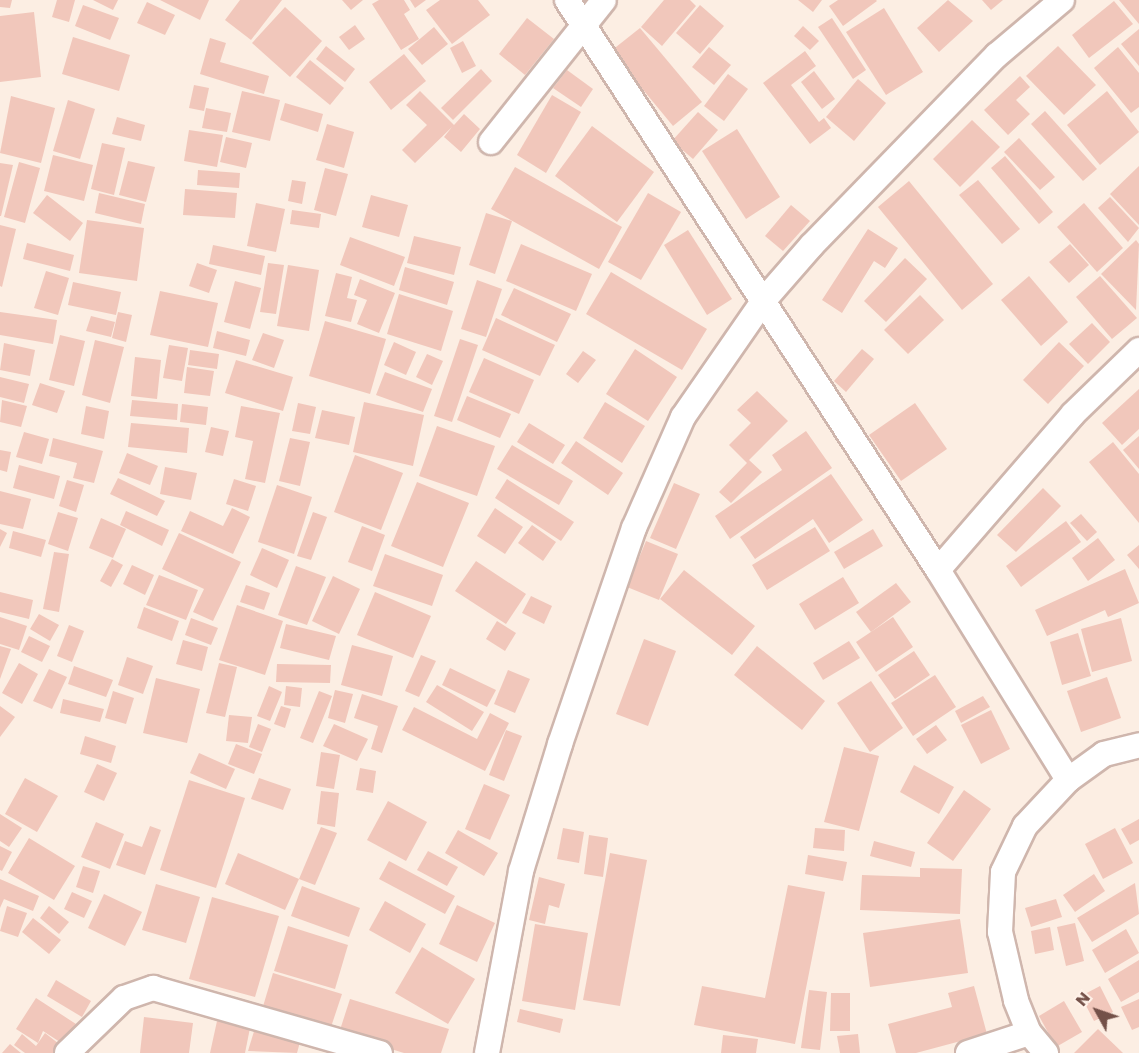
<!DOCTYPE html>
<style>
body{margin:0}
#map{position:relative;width:1139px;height:1053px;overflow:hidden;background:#fceee3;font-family:Poppins,sans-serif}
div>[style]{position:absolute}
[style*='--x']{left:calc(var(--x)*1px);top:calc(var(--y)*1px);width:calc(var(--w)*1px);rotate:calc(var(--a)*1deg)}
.building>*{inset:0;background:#f1c7bb}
.roads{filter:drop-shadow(2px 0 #cfb6ad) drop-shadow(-2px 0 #cfb6ad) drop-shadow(0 2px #cfb6ad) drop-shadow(0 -2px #cfb6ad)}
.minor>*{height:24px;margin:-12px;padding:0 12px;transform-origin:12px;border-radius:12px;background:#fff}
span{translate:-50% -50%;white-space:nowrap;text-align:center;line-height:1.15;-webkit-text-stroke:5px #fff2e9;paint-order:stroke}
.north{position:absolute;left:1067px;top:981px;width:60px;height:60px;-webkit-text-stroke:4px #fff2e9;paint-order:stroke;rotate:310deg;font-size:16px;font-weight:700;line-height:24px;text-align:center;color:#745149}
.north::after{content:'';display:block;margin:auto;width:21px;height:27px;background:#745149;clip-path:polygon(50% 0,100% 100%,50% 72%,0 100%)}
</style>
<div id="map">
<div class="building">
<i style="clip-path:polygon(0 0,12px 0,10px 8px,0 7px)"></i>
<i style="clip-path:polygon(57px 0,75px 0,69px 22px,52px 17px)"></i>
<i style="clip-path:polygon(93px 0,118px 0,113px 10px)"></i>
<i style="clip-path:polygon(160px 0,209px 0,200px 20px)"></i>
<i style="clip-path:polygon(240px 0,282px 0,251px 40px,225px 20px)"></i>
<i style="clip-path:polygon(342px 0,363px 0,351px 10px)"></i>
<i style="clip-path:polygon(379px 0,404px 0,410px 10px,404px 14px,419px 39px,401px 50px,372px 4px)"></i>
<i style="clip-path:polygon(410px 0,426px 0,415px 8px)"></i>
<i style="clip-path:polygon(440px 0,478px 0,490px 15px,452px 44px,426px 10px)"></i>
<i style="clip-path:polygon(664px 0,690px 0,696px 6px,662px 46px,641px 27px)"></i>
<i style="clip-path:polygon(798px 0,822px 0,813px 12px)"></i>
<i style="clip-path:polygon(838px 0,876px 0,877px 1px,843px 26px,829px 6px)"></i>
<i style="clip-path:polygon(948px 0,973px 21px,939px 52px,917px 28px)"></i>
<i style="clip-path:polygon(982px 0,1003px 0,991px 10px)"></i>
<i style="clip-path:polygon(1119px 0,1139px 0,1139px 24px)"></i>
<i style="clip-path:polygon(1114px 1px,1133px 24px,1089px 58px,1072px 35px)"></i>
<i style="clip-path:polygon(147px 2px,175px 15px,165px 35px,137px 23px)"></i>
<i style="clip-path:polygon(83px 5px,119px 18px,110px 40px,75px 26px)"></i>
<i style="clip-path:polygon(700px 5px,724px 26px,700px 54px,676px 33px)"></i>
<i style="clip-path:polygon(285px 7px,322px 41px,290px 77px,252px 43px)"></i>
<i style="clip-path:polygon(884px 8px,923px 72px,886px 95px,846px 32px)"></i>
<i style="clip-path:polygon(34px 12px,41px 77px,0 82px,0 16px)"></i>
<i style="clip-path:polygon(527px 18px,554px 39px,525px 75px,499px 54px)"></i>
<i style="clip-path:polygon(832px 18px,866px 70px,853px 79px,818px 27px)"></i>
<i style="clip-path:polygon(355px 25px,365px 39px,349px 50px,339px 37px)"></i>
<i style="clip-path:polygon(803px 26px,819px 41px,810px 50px,794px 36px)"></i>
<i style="clip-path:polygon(434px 27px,448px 44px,422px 65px,408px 49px)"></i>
<i style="clip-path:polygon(640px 28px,702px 102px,673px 126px,611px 51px)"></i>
<i style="clip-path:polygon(1139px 29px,1139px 66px,1121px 44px)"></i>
<i style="clip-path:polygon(73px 37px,130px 55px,119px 91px,62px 74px)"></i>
<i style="clip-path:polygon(210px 38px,226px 43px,220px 62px,269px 76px,264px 94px,200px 74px)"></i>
<i style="clip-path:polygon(463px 41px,476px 66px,462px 73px,450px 48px)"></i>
<i style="clip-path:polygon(326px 46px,355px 69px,345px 82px,316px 59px)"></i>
<i style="clip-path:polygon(1058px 46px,1096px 85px,1064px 115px,1026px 76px)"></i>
<i style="clip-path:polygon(709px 47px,731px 65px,714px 85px,692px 67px)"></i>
<i style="clip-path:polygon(1118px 47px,1139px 73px,1139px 107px,1131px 113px,1094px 68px)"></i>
<i style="clip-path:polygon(805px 51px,816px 66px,791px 85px,819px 122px,824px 118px,831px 128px,810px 144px,763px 83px)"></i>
<i style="clip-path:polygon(404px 54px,426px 81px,391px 110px,369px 82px)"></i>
<i style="clip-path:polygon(310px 60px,344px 88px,330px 105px,296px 77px)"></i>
<i style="clip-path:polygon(481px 69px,492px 81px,453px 120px,441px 108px)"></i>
<i style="clip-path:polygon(567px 70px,593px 89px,581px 107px,553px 88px)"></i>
<i style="clip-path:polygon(814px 71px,835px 99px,822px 109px,801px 82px)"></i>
<i style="clip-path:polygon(728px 74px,748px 89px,724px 121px,704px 106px)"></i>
<i style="clip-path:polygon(1020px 76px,1030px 87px,1016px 100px,1030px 114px,1008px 135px,984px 110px)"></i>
<i style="clip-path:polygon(858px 79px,886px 103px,854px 141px,826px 117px)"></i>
<i style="clip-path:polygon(194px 85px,209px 88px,204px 111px,189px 108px)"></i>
<i style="clip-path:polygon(242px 91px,280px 100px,270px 141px,232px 132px)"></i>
<i style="clip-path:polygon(420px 91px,454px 125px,464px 114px,480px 129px,461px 152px,444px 137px,452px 127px,415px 163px,402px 150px,427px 125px,406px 105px)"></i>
<i style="clip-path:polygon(1107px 91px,1139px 132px,1100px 165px,1067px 125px)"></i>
<i style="clip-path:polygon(552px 95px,581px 112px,546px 173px,517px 155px)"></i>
<i style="clip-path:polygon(11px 96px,55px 108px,41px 163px,0 153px)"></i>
<i style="clip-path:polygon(68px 100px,95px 109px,80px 159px,53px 151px)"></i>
<i style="clip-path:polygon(285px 103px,323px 114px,318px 132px,280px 120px)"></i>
<i style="clip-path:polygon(206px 108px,231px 113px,227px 132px,202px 128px)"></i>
<i style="clip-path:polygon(1045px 111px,1097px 169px,1083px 181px,1031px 124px)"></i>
<i style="clip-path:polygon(698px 112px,718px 130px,693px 159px,672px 141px)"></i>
<i style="clip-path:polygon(117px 117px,145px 125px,141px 141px,112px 134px)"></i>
<i style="clip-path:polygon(972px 120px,1000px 147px,960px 187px,933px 159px)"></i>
<i style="clip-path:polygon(327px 124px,354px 132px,344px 168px,316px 160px)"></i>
<i style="clip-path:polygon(592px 126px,654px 172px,617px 222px,555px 176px)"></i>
<i style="clip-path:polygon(737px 129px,780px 197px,746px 219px,702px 151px)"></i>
<i style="clip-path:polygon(189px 130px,223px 135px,217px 167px,184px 161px)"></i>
<i style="clip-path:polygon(226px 137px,252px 143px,246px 168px,220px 162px)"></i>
<i style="clip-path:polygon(1019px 138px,1055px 177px,1040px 190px,1004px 152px)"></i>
<i style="clip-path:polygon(102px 143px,125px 148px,114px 195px,91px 189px)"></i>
<i style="clip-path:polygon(53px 155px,93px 165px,84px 201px,44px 191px)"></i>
<i style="clip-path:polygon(1005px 156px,1053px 212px,1039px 224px,991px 168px)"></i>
<i style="clip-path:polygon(128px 161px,155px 167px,146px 202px,119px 195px)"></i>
<i style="clip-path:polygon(19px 162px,40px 168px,25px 223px,4px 217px)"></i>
<i style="clip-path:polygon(0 163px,13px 165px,1px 216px,0 216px)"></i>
<i style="clip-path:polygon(1139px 166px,1139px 225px,1110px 194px)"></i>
<i style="clip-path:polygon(515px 167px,622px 227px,599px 269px,491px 209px)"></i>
<i style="clip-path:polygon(325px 168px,348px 174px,336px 216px,314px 210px)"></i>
<i style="clip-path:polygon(198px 170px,240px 173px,239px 188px,197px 185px)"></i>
<i style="clip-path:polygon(292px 180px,306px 182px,302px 204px,288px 201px)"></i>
<i style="clip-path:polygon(978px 180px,1020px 229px,1002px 244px,959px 195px)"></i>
<i style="clip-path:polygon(909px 181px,993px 284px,962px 310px,878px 207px)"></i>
<i style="clip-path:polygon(185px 189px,237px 193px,235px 218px,183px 215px)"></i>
<i style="clip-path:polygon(99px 193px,145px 204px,141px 224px,95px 213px)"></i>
<i style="clip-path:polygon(648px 193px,681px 212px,641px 280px,608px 262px)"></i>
<i style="clip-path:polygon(47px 195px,83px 223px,70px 241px,33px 213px)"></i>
<i style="clip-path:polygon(371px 195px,408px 205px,399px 237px,362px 227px)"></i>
<i style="clip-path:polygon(1110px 197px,1139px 228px,1128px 242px,1098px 208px)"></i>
<i style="clip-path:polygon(256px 203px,285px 209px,276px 252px,247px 246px)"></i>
<i style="clip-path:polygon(1084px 203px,1123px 248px,1097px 272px,1057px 227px)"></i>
<i style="clip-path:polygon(791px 205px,810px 221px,783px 251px,765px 236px)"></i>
<i style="clip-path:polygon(292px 210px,321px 214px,319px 228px,290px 224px)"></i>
<i style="clip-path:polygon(486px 213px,512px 221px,495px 274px,469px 265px)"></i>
<i style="clip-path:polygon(87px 220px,144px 228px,137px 281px,79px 273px)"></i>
<i style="clip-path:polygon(0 225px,16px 229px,2px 287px,0 286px)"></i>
<i style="clip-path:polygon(868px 229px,898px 248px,885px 268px,874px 261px,842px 313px,822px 300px)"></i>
<i style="clip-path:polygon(688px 230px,732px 299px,707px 315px,664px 245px)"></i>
<i style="clip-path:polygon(414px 236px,461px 247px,454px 275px,407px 263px)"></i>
<i style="clip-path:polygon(350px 237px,405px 257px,394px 286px,340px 265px)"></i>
<i style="clip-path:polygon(1136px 240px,1139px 244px,1136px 310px,1101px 274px)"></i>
<i style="clip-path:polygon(27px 243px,74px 255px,70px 271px,23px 259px)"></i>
<i style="clip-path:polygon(521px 244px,592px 274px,576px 311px,506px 281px)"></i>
<i style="clip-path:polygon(1070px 244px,1089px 265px,1069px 283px,1049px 262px)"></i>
<i style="clip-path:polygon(213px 245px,265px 256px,261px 275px,209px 264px)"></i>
<i style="clip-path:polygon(905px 258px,927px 279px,886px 322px,864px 301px)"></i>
<i style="clip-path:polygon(197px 263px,217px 270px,209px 293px,189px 286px)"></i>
<i style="clip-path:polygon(268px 263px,284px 265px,276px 314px,260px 312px)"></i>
<i style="clip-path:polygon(288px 265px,319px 270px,309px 331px,277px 326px)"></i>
<i style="clip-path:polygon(405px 267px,454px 282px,447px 305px,399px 290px)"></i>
<i style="clip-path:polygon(46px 271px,69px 278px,58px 315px,34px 308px)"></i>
<i style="clip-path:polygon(611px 272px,707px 329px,682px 370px,586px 314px)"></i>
<i style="clip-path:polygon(336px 273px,352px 277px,347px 298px,357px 300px,351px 322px,325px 316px)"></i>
<i style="clip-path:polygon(1029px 276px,1068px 322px,1041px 346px,1001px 300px)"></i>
<i style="clip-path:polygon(1100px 276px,1137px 318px,1112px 339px,1076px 297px)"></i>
<i style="clip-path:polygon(360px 279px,395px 293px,379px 333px,357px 324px,367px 300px,354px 295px)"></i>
<i style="clip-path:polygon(477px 280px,502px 289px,486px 337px,461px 329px)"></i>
<i style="clip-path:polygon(235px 281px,261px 288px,250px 329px,224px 322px)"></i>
<i style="clip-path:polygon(73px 282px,121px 292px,116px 315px,68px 305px)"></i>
<i style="clip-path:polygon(514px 288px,571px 314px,557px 342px,501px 315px)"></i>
<i style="clip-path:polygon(160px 291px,218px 303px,208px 347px,150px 335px)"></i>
<i style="clip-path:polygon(399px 294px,453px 311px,441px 351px,387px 334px)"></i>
<i style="clip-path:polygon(920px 295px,944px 320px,908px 354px,884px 330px)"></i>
<i style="clip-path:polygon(0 312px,57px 320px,53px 344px,0 335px)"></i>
<i style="clip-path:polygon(118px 312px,132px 315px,126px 342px,112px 338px)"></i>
<i style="clip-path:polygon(91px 316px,115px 322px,111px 337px,86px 331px)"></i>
<i style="clip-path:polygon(496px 318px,555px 345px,540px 376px,482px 350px)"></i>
<i style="clip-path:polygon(325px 321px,386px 339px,370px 394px,309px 376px)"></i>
<i style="clip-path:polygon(1092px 323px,1110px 342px,1088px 364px,1069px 344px)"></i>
<i style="clip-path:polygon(217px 331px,250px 340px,246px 356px,213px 348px)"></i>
<i style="clip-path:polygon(263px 333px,284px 340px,274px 368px,252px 360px)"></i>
<i style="clip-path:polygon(60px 335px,85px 341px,74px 386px,49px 380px)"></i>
<i style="clip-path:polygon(460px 339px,478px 345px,452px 422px,434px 416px)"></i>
<i style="clip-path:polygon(95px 340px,124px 347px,110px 403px,82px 395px)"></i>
<i style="clip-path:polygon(394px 342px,416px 352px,406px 375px,384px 365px)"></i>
<i style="clip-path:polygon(1059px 342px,1084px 366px,1048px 404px,1023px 380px)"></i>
<i style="clip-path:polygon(4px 343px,35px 350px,30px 376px,0 370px)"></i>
<i style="clip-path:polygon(169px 345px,188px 348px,182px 381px,163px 378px)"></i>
<i style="clip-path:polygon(635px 349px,677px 377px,648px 421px,606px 394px)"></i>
<i style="clip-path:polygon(862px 349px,874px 359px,846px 392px,834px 381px)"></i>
<i style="clip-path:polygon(190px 350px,219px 354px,217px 369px,188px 365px)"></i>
<i style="clip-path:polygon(583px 351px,596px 360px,578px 383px,566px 374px)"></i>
<i style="clip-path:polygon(427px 354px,443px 361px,432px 385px,416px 377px)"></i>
<i style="clip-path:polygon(135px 357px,161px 360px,157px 399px,131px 396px)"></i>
<i style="clip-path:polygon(484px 358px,534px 380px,519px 414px,469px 392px)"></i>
<i style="clip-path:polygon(236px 360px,293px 377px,283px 411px,225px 393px)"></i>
<i style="clip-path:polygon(187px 367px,214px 371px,210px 396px,184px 393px)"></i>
<i style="clip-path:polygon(385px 372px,432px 389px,423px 412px,376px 395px)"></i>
<i style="clip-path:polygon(0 377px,29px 384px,24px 403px,0 397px)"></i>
<i style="clip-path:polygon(40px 383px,65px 391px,57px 413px,32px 405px)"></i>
<i style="clip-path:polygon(1139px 389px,1139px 429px,1122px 445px,1102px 423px)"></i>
<i style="clip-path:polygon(757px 391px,788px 421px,749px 460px,762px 472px,731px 503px,719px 492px,747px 463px,729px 445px,751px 423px,737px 410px)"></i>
<i style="clip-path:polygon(467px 396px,511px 414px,500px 438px,457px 420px)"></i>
<i style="clip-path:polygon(2px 400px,27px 406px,21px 427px,0 422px)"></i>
<i style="clip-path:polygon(132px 400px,178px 404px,177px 420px,130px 416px)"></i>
<i style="clip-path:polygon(364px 402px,424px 415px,413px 466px,353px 452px)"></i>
<i style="clip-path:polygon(605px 402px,645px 426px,622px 463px,583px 438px)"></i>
<i style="clip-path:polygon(298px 403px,316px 407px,310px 434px,292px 431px)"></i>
<i style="clip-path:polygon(915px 403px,947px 449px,901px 481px,869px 435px)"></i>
<i style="clip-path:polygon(182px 404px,208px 407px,206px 425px,180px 422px)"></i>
<i style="clip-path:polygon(86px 406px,109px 411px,104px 439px,81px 434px)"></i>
<i style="clip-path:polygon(241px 406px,280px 413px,265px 483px,245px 479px,253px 441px,235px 437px)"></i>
<i style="clip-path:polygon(322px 410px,355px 417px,349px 445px,315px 438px)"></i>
<i style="clip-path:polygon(131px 423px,189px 428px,187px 453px,128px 447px)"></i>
<i style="clip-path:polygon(529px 423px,565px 445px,553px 464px,517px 442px)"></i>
<i style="clip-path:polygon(437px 426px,495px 446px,477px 496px,419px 476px)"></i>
<i style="clip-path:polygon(211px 427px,229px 431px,223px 456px,205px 452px)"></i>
<i style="clip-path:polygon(806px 431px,832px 468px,730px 539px,715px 516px,782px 470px,772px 455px)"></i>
<i style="clip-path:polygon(24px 432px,49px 439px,42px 464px,16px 457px)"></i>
<i style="clip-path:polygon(1139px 436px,1139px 469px,1123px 450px)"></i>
<i style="clip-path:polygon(53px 438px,103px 451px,94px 483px,73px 478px,77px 463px,49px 456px)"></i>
<i style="clip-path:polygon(290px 438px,310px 442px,300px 486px,279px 481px)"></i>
<i style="clip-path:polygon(576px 441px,623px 473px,608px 495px,561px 463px)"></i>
<i style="clip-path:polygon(1113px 442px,1139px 474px,1139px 523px,1089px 462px)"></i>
<i style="clip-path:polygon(512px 445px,573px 481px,559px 505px,497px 469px)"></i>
<i style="clip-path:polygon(0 450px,11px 452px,7px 472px,0 470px)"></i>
<i style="clip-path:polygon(127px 453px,158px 466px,150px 485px,119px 473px)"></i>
<i style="clip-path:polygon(355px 455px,403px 473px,381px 530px,334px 512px)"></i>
<i style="clip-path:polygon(19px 465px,60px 476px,54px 499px,13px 488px)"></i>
<i style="clip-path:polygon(165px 467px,197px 473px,191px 500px,160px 494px)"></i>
<i style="clip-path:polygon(831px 474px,863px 520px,829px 543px,813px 519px,755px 559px,740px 537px)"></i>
<i style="clip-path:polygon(118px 478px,165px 501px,157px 516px,110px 494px)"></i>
<i style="clip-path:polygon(234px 479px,256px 486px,248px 511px,226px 504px)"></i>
<i style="clip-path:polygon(507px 479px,574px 522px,561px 541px,495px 498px)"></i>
<i style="clip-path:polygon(67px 480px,84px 485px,76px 512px,59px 506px)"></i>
<i style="clip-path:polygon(417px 482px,469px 503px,443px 567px,391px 546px)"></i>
<i style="clip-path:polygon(674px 483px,700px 494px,676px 549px,650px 538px)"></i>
<i style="clip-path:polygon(277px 485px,312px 497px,294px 554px,258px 542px)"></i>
<i style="clip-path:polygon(1043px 488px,1061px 506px,1016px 552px,997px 535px)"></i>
<i style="clip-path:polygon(0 491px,31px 499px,23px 529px,0 524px)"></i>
<i style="clip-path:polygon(232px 508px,250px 517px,233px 554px,181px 531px,190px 511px,223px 526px)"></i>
<i style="clip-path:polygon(495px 508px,523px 527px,505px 554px,477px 536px)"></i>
<i style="clip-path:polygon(126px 511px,169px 530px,162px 546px,120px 525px)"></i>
<i style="clip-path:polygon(58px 512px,78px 518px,68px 551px,48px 544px)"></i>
<i style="clip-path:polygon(313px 512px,327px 517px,311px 560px,297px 556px)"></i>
<i style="clip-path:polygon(1081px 514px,1097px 532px,1087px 541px,1070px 523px)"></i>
<i style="clip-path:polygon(101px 518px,126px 529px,113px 558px,89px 548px)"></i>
<i style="clip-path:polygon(1066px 521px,1081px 542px,1021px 587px,1006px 566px)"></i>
<i style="clip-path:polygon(532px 525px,556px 542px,543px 561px,518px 543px)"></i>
<i style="clip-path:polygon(362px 526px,385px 535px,372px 571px,348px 562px)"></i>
<i style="clip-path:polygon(815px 527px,830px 551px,767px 590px,752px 565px)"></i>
<i style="clip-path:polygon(0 529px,7px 533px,0 547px)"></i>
<i style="clip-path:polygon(873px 529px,883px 546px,844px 569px,834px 552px)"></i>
<i style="clip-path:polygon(13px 531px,46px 540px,41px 557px,9px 548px)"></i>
<i style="clip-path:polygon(179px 533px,241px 562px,213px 621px,193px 612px,204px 589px,162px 569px)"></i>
<i style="clip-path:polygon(1098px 538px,1115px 560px,1088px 581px,1072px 558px)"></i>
<i style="clip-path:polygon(646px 541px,678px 554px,659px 600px,627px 587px)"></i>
<i style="clip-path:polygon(1139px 545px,1139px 569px,1127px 555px)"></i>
<i style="clip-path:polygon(262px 548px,289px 560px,277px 588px,250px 575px)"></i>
<i style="clip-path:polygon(54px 552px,69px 554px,59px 612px,43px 609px)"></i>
<i style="clip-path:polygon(385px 554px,443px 575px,432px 606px,373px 586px)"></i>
<i style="clip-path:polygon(112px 559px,123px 565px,111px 587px,100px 581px)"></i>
<i style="clip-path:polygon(476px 561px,526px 594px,506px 624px,455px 591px)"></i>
<i style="clip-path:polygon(132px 565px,154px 575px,145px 595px,123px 584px)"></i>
<i style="clip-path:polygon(296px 566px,326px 577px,307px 625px,278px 615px)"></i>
<i style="clip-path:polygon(1125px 569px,1139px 603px,1108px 617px,1105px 610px,1047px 636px,1035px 610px)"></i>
<i style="clip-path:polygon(684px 570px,755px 626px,732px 655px,660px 599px)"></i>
<i style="clip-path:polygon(159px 575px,198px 590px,186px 620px,146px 605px)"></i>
<i style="clip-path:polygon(333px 576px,360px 589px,339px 634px,312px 621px)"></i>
<i style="clip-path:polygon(843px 577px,859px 603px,815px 630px,799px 604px)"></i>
<i style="clip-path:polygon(896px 583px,911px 602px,871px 632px,856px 612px)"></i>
<i style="clip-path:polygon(246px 585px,270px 593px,264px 610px,240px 602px)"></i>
<i style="clip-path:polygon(0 592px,33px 600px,29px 619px,0 612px)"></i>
<i style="clip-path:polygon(375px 592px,431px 616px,413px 658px,357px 635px)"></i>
<i style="clip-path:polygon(531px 596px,552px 606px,544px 624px,522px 613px)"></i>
<i style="clip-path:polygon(237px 605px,283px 621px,265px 675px,219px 660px)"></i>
<i style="clip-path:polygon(144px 607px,179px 621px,172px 641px,137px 628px)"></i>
<i style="clip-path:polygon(39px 614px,59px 625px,50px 641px,30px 629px)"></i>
<i style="clip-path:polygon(0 617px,27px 626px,19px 650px,0 644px)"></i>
<i style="clip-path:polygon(893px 617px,913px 647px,876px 672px,856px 642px)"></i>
<i style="clip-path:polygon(191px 618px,218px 628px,211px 645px,185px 635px)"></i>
<i style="clip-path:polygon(1121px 618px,1132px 661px,1092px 672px,1081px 629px)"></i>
<i style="clip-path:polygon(497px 621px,516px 633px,505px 651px,486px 639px)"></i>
<i style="clip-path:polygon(286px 624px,336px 636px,329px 660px,280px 648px)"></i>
<i style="clip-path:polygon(69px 625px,84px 631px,72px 662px,57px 656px)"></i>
<i style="clip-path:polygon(1078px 633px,1091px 676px,1062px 685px,1050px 642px)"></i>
<i style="clip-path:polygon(29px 636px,50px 646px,42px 662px,21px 652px)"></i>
<i style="clip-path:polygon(644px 639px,676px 651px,648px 726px,616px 714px)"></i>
<i style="clip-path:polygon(183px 640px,208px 647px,202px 671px,176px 664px)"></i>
<i style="clip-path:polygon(849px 641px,860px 658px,823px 680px,813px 663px)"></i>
<i style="clip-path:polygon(352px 645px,393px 656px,382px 696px,341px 685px)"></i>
<i style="clip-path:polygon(0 646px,11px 649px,0 679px)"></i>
<i style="clip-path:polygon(757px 646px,825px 701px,802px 730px,734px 675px)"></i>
<i style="clip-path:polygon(914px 651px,930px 675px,895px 699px,878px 675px)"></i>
<i style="clip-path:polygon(421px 655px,436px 661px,419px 697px,405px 691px)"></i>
<i style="clip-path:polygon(127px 657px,153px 666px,143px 694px,118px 685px)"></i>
<i style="clip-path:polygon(19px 663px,38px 674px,22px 704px,2px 693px)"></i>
<i style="clip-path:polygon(219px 663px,237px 667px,225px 717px,206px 713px)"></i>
<i style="clip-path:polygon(277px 664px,331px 665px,330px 683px,276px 682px)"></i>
<i style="clip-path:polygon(74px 666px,113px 680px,106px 697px,68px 684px)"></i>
<i style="clip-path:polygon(450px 668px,496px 690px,487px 707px,442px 685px)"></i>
<i style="clip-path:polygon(49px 669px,67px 677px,52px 709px,33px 701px)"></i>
<i style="clip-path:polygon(508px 670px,530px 679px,515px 713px,494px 704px)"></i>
<i style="clip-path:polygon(935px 675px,956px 707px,913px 736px,891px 703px)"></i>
<i style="clip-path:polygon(1107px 677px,1121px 718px,1081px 732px,1067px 691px)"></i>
<i style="clip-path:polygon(156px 678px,200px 689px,187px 743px,143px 733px)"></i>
<i style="clip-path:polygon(871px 681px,903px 728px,870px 752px,837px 703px)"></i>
<i style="clip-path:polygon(437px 685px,484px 712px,472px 731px,426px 702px)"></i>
<i style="clip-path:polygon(269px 686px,282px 692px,270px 721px,257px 716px)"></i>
<i style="clip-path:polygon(286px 686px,302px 688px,300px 707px,284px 705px)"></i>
<i style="clip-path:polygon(335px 690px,353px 694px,345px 723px,328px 718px)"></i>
<i style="clip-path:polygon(113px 691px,134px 698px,126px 724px,105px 718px)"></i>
<i style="clip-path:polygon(319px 691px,332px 696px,313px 743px,300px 738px)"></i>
<i style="clip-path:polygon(362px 694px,398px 706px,382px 753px,371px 749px,378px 726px,354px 718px)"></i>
<i style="clip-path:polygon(983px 696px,990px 707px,961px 723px,955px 711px)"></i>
<i style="clip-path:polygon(63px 699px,104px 709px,100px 722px,60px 713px)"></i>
<i style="clip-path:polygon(0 706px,15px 717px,0 737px)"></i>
<i style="clip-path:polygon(281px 706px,291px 709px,285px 728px,274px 724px)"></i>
<i style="clip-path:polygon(414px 707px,477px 739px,490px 713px,509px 723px,485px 771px,402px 730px)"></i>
<i style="clip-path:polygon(991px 710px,1010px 749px,981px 764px,961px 725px)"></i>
<i style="clip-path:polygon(229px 715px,252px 717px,248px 743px,226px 741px)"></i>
<i style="clip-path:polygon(258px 724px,271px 729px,262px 752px,249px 747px)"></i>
<i style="clip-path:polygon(334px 724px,368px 739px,357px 761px,323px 746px)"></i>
<i style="clip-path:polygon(936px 725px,947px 740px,927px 754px,916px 739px)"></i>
<i style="clip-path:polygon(506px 730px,522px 736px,504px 781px,489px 775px)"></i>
<i style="clip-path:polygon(85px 736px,116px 746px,111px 763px,80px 754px)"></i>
<i style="clip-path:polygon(236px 744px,262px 754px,254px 774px,228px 764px)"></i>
<i style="clip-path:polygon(844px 747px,879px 756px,859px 831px,824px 822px)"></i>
<i style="clip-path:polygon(321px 752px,340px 755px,334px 789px,316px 786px)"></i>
<i style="clip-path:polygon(199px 753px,235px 769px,226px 789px,190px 773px)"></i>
<i style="clip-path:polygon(97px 764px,117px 773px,104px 801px,84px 792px)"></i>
<i style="clip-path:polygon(914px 765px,954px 787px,939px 814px,900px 792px)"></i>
<i style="clip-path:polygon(360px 768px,376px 771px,373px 793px,356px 790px)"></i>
<i style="clip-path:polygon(25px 778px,58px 796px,37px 832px,5px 814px)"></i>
<i style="clip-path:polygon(259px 778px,291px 789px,283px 810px,251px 799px)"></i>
<i style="clip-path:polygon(189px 780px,245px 798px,216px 888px,160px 870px)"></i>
<i style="clip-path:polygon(484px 784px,510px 795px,490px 840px,465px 829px)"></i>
<i style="clip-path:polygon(964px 790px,991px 809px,953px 861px,927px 843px)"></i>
<i style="clip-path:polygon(321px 791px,339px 793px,335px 827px,317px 824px)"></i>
<i style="clip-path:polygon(388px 801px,427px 822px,406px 861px,367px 840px)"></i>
<i style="clip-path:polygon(0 814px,22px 828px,9px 847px,0 841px)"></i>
<i style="clip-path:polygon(1139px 819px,1139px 840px,1130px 845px,1121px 829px)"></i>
<i style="clip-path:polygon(96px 822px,124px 834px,110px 869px,81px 857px)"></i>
<i style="clip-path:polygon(150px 826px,161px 830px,145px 875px,116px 865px,125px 841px,142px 847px)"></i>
<i style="clip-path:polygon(321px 827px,337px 833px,315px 885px,299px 879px)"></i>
<i style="clip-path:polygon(563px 828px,584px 832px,579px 863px,557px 859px)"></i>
<i style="clip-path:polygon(815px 828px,845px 830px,844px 851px,813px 848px)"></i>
<i style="clip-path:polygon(1115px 828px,1133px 863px,1103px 879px,1085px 844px)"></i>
<i style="clip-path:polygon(458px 830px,498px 853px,484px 876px,445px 853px)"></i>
<i style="clip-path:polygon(589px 835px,608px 838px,603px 877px,584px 874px)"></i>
<i style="clip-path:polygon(29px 838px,75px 866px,54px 900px,8px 873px)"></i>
<i style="clip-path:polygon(874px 841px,915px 852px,911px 867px,870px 856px)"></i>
<i style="clip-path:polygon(0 846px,12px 852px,2px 871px,0 870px)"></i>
<i style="clip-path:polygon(428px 851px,458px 867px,447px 886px,417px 870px)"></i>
<i style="clip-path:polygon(238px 853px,299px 879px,285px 910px,225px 884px)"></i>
<i style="clip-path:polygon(610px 853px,647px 860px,620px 1006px,583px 1000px)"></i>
<i style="clip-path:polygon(808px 855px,847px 862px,843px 881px,805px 874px)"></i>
<i style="clip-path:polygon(389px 861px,455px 896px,445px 914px,379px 879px)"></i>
<i style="clip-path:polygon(83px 866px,100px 871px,93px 893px,76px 887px)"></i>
<i style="clip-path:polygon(920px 868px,962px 869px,960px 914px,860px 910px,862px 875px,920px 877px)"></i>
<i style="clip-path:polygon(1094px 874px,1105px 891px,1075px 912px,1063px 895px)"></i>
<i style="clip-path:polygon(539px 877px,565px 884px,559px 908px,549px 905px,545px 924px,529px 920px)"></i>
<i style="clip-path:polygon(0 879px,39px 896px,33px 911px,4px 899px,0 908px)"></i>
<i style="clip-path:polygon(1135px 883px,1139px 914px,1092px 942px,1077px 918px)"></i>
<i style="clip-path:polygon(156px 884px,200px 897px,186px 943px,142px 930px)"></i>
<i style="clip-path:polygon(788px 885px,825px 892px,795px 1044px,694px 1025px,702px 986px,765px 998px)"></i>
<i style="clip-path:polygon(302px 886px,360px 908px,349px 937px,291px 916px)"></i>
<i style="clip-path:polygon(72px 892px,92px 901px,84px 918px,64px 909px)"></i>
<i style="clip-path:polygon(104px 894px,142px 912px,125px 946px,88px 928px)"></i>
<i style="clip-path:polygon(212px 897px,279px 916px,255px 997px,189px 979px)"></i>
<i style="clip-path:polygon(1056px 899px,1062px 917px,1031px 927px,1025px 908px)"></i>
<i style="clip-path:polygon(385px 901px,426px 924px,410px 953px,369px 930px)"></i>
<i style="clip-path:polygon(457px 905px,495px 923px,477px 962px,439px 944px)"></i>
<i style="clip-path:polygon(7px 906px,27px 913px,18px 937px,0 931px)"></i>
<i style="clip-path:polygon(49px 906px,69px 922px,59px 934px,40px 918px)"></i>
<i style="clip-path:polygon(33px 918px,61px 940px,49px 954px,22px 932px)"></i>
<i style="clip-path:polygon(960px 919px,968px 973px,870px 987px,863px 933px)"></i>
<i style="clip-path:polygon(1075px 923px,1084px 961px,1066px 966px,1057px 927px)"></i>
<i style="clip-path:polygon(535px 924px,588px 933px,575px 1010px,522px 1001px)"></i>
<i style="clip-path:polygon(288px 926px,348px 945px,335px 989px,274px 971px)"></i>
<i style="clip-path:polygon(1050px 927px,1054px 950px,1035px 954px,1031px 931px)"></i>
<i style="clip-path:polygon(1126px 929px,1139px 953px,1105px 973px,1092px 950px)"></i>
<i style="clip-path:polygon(422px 947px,475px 979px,448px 1024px,395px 993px)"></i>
<i style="clip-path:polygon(1139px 960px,1139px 992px,1121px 1002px,1108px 979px)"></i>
<i style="clip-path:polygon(273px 973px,342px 994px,329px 1033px,261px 1013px)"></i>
<i style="clip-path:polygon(56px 980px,91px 1001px,82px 1017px,47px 996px)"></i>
<i style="clip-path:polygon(974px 986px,987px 1034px,916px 1053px,896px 1053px,888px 1024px,952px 1007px,948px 993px)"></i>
<i style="clip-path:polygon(1100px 986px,1113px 1012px,1094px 1021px,1081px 996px)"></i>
<i style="clip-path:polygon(809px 990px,827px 992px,820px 1050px,801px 1048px)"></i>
<i style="clip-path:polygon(831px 993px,850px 993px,850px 1031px,830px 1031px)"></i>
<i style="clip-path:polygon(36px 998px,76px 1024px,63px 1044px,43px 1031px,38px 1043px,16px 1029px)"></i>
<i style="clip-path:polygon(350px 999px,449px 1029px,441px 1053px,404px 1053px,339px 1033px)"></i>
<i style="clip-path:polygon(1139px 999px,1139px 1027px,1132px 1030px,1121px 1007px)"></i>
<i style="clip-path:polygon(1064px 1001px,1082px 1032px,1056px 1047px,1039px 1016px)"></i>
<i style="clip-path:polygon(520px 1009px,563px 1019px,560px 1033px,517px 1022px)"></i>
<i style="clip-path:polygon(144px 1017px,193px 1023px,189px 1053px,140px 1053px)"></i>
<i style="clip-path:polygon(217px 1021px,250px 1028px,245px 1053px,210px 1053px)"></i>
<i style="clip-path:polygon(255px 1028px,300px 1042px,297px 1053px,248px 1051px)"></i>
<i style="clip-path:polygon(1098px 1029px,1123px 1053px,1074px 1053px)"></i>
<i style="clip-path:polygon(45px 1033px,63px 1047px,58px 1053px,25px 1053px,14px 1045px,22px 1034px,36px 1046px)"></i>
<i style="clip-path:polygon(858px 1034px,860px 1053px,840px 1053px,837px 1036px)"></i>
<i style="clip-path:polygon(723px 1035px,758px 1039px,756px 1053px,721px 1053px)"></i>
<i style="clip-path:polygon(10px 1044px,21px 1053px,2px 1053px)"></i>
</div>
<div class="roads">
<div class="minor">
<i style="--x:567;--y:0;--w:680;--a:56.94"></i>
<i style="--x:938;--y:570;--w:247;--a:58.2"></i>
<i style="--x:491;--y:142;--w:181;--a:-51.5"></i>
<i style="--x:938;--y:570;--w:206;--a:-49.1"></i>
<i style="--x:1073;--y:414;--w:92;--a:-44.1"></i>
<i style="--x:67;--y:1053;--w:79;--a:-44"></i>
<i style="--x:124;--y:998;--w:31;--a:-19"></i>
<i style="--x:153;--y:988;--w:236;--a:16"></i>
<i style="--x:487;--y:1053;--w:185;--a:-79.4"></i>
<i style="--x:521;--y:871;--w:133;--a:-72.9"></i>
<i style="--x:560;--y:744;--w:228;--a:-71.1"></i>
<i style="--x:634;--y:528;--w:121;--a:-66.2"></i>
<i style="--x:683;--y:417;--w:142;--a:-55.3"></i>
<i style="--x:764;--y:300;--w:73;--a:-48.9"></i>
<i style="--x:812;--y:245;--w:265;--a:-45.8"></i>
<i style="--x:997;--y:55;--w:85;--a:-40.2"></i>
<i style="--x:968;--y:1053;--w:64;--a:-18.2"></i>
<i style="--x:1046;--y:1053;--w:26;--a:-130"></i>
<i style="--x:1029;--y:1033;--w:35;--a:-112"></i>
<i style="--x:1016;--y:1000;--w:70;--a:-103.2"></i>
<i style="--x:1000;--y:932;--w:60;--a:-87.1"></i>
<i style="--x:1003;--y:872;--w:51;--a:-64.4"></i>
<i style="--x:1025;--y:826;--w:63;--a:-46.9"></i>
<i style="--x:1068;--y:780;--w:44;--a:-35.8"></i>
<i style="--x:1104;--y:754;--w:36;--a:-14"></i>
</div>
</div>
<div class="north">N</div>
</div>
